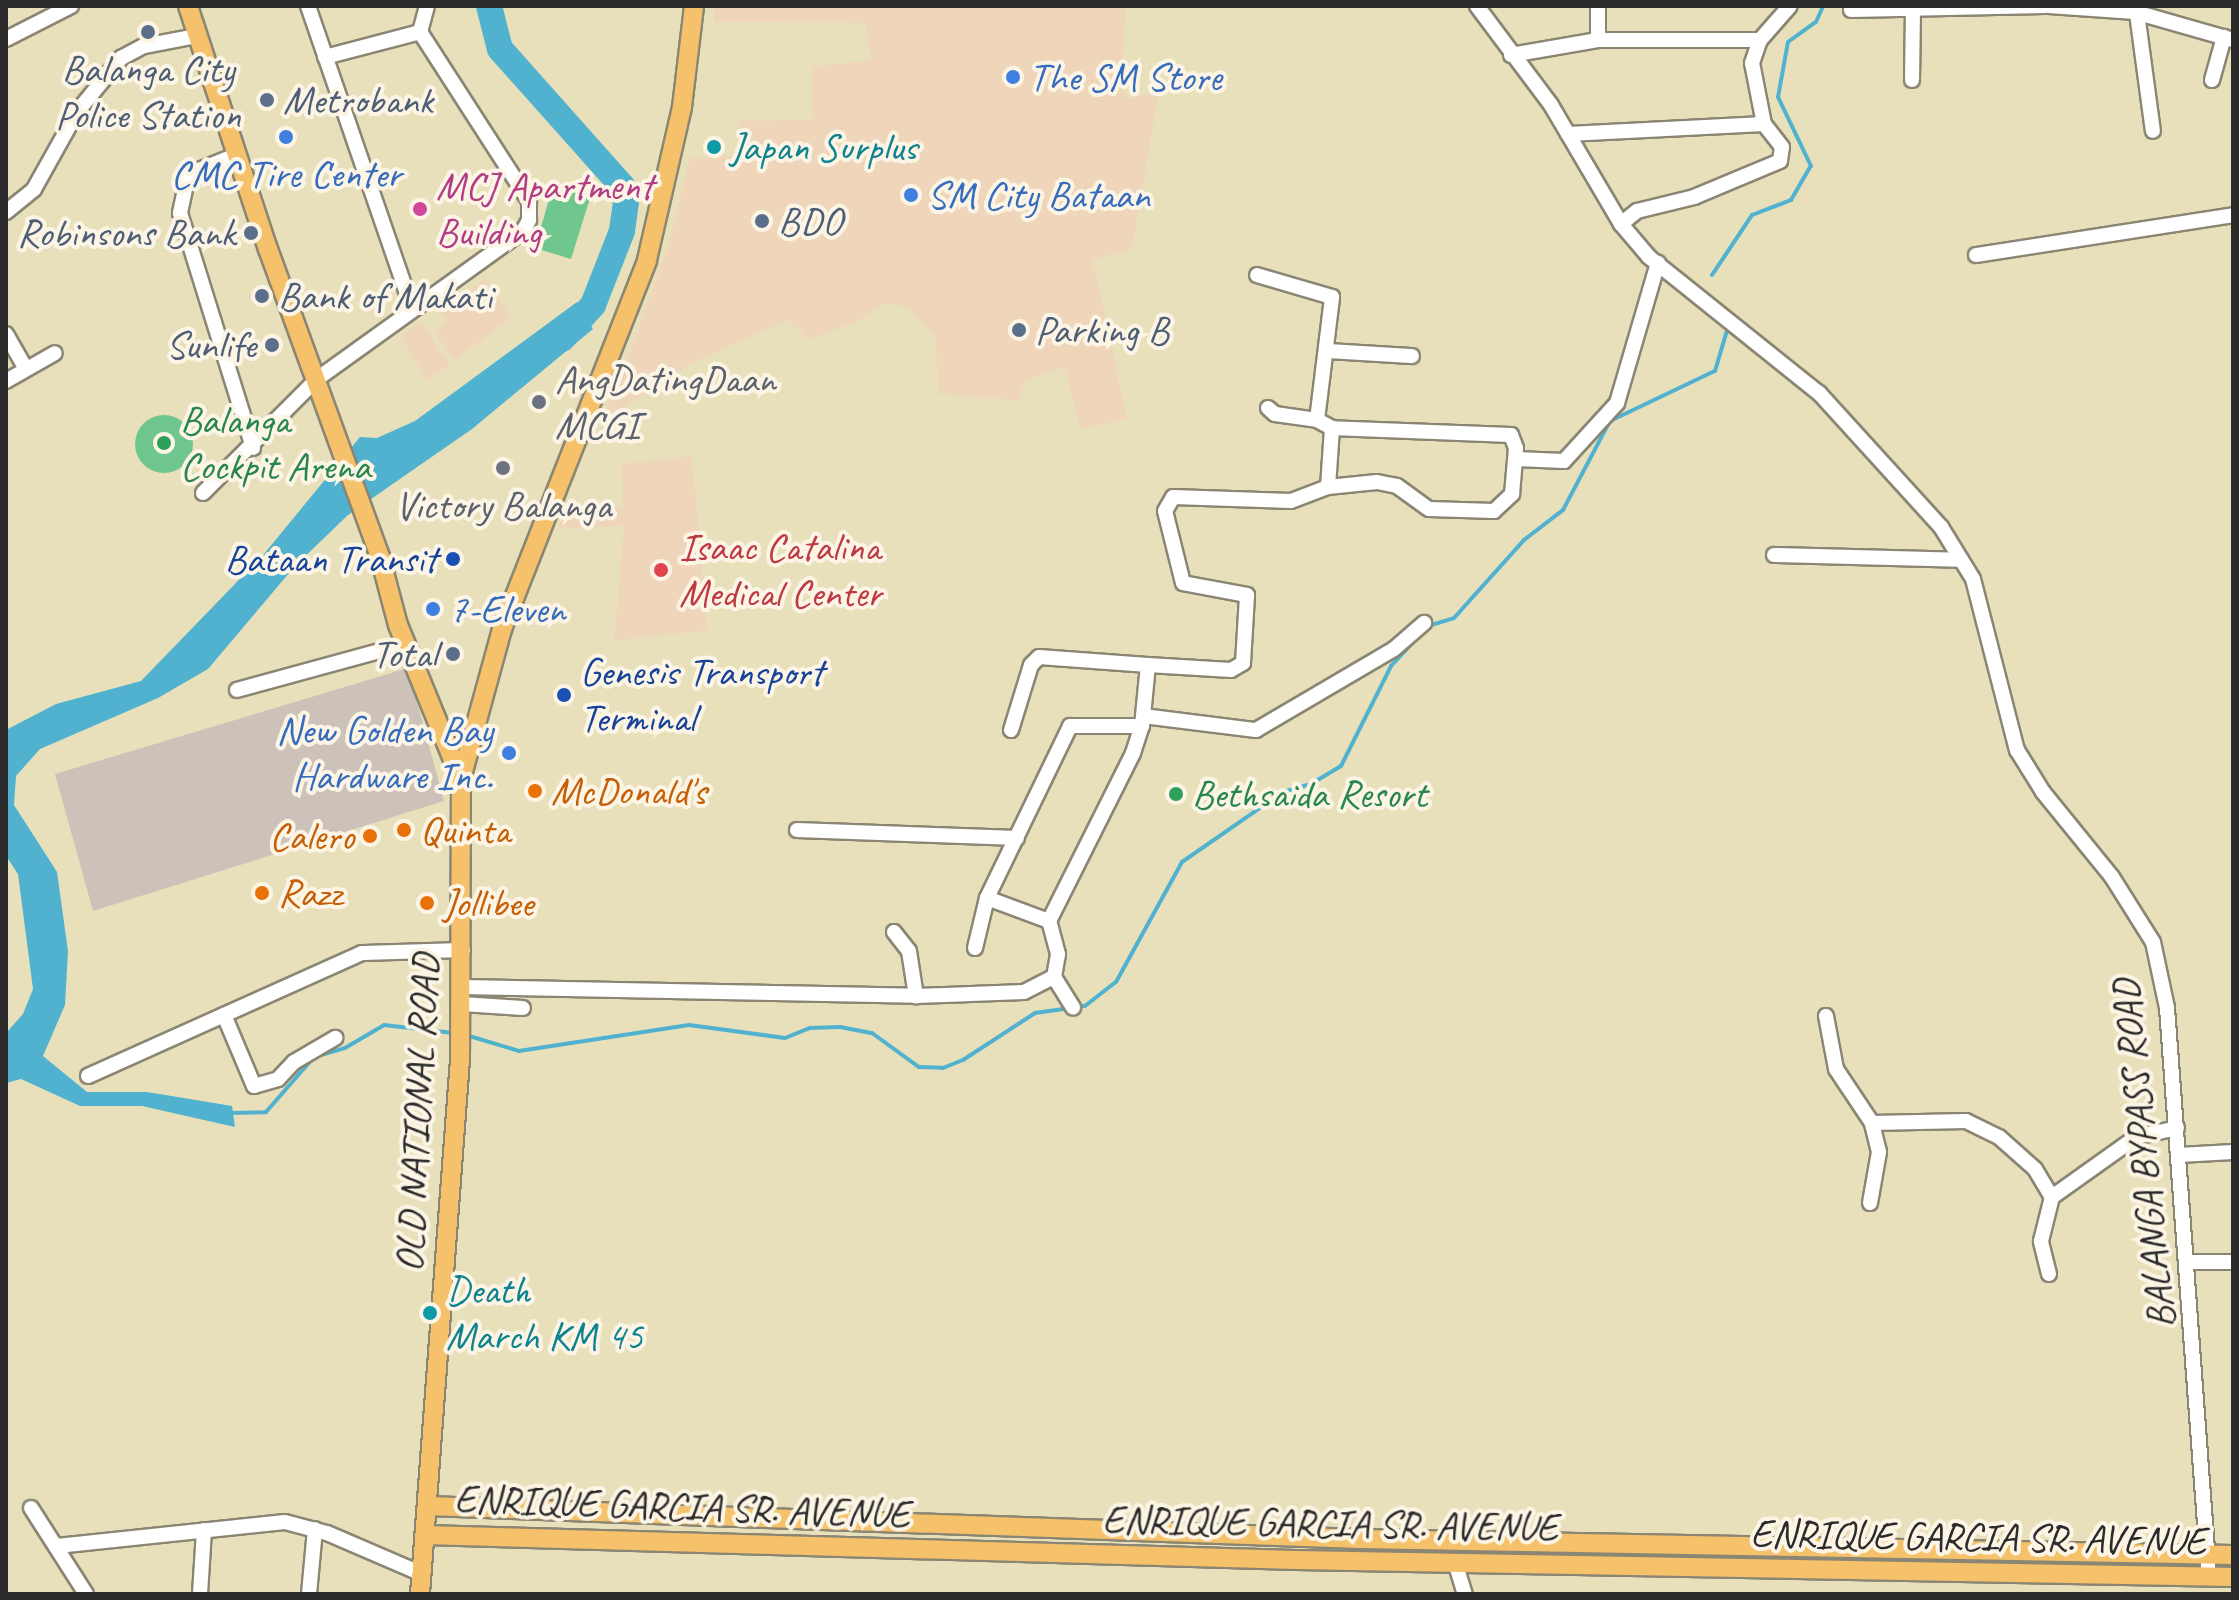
<!DOCTYPE html>
<style>
body{margin:0}
#map{position:relative;width:2239px;height:1600px;overflow:hidden;background:#e8e0bb;font-family:Caveat,sans-serif}
div>[style]{position:absolute}
[style*='--x']{left:calc(var(--x)*1px);top:calc(var(--y)*1px);width:calc(var(--w)*1px);rotate:calc(var(--a)*1deg)}
.built>*{inset:0;background:#efd6bb}
.industrial>*{inset:0;background:#cdc2b9}
.green>*{inset:0;background:#70c78d}
.round{border-radius:50%}
.water>*{inset:0;background:#51b2cf}
.stream>*{height:4px;margin:-2px;padding:0 2px;transform-origin:2px;border-radius:2px;background:#51b2cf}
.river>*{height:26px;margin:-13px;padding:0 13px;transform-origin:13px;border-radius:13px;background:#51b2cf}
.roads{filter:drop-shadow(2px 0 #8a8673) drop-shadow(-2px 0 #8a8673) drop-shadow(0 2px #8a8673) drop-shadow(0 -2px #8a8673)}
.minor>*{height:14px;margin:-7px;padding:0 7px;transform-origin:7px;border-radius:7px;background:#fff}
.major>*{height:18px;margin:-9px;padding:0 9px;transform-origin:9px;border-radius:9px;background:#f5c16b}
.dots>*{width:22px;height:22px;translate:-50% -50%;box-sizing:border-box;border:4px solid #fcf5e5;border-radius:50%}
span{translate:-50% -50%;white-space:nowrap;text-align:center;line-height:1.15;-webkit-text-stroke:8px #fcf5e5;paint-order:stroke}
.service-label{font-size:40px;color:#4e5e75}
.left{translate:0 -50%;text-align:left}
.right{translate:-100% -50%;text-align:right}
.shop-label{font-size:40px;color:#366cbe}
.culture-label{font-size:40px;color:#0d838f}
.hotel-label{font-size:40px;color:#b23c85}
.worship-label{font-size:40px;color:#5b616d}
.leisure-label{font-size:40px;color:#27864d}
.health-label{font-size:40px;color:#be3a42}
.transit-label{font-size:40px;color:#164399}
.food-label{font-size:40px;color:#c56008}
.street-label{font-size:40px;color:#2b2b2b}
.frame{position:absolute;inset:0;border:8px solid #2b2b2b;pointer-events:none}
</style>
<div id="map">
<div class="built">
<i style="clip-path:polygon(714px 6px,1126px 6px,1121px 90px,1131px 99px,1159px 90px,1132px 250px,1093px 259px,1127px 419px,1081px 429px,1064px 368px,1025px 380px,1019px 400px,938px 394px,936px 337px,908px 307px,884px 304px,852px 324px,808px 339px,788px 320px,687px 365px,602px 422px,668px 249px,690px 158px,736px 157px,740px 121px,813px 120px,812px 66px,871px 61px,865px 23px,714px 22px)"></i>
<i style="clip-path:polygon(485px 279px,512px 318px,454px 360px,435px 333px,447px 322px,439px 312px)"></i>
<i style="clip-path:polygon(420px 321px,450px 364px,428px 381px,400px 337px)"></i>
<i style="clip-path:polygon(692px 456px,707px 630px,614px 641px,624px 526px,557px 529px,567px 508px,623px 507px,622px 464px)"></i>
</div>
<div class="industrial">
<i style="clip-path:polygon(408px 668px,444px 801px,93px 911px,55px 774px)"></i>
</div>
<div class="green">
<i style="clip-path:polygon(554px 182px,591px 195px,571px 259px,535px 248px)"></i>
<i class="round" style="left:135px;top:415px;width:58px;height:58px"></i>
</div>
<div class="water">
<i style="clip-path:polygon(577px 302px,593px 329px,472px 429px,348px 515px,295px 566px,208px 669px,158px 698px,40px 749px,16px 776px,14px 805px,57px 872px,68px 951px,65px 1005px,43px 1056px,87px 1092px,147px 1092px,232px 1106px,235px 1127px,142px 1106px,80px 1106px,21px 1079px,6px 1083px,6px 1033px,23px 1014px,33px 989px,18px 874px,6px 856px,6px 730px,56px 704px,141px 681px,264px 554px,360px 437px,377px 438px,415px 421px)"></i>
</div>
<div class="stream">
<i style="--x:1712;--y:275;--w:72;--a:-56.3"></i>
<i style="--x:1752;--y:215;--w:42;--a:-21"></i>
<i style="--x:1791;--y:200;--w:39;--a:-60"></i>
<i style="--x:1811;--y:166;--w:76;--a:-115.6"></i>
<i style="--x:1778;--y:97;--w:56;--a:-79.7"></i>
<i style="--x:1788;--y:42;--w:34;--a:-36"></i>
<i style="--x:1816;--y:22;--w:17;--a:-66"></i>
<i style="--x:1428;--y:626;--w:27;--a:-17"></i>
<i style="--x:1454;--y:618;--w:105;--a:-48.1"></i>
<i style="--x:1524;--y:540;--w:49;--a:-37.6"></i>
<i style="--x:1563;--y:510;--w:101;--a:-62.2"></i>
<i style="--x:1610;--y:421;--w:116;--a:-25.5"></i>
<i style="--x:1715;--y:371;--w:46;--a:-73.5"></i>
<i style="--x:466;--y:1035;--w:55;--a:16.8"></i>
<i style="--x:519;--y:1051;--w:172;--a:-8.7"></i>
<i style="--x:689;--y:1025;--w:97;--a:7.7"></i>
<i style="--x:785;--y:1038;--w:27;--a:-22"></i>
<i style="--x:810;--y:1028;--w:30;--a:-2"></i>
<i style="--x:840;--y:1027;--w:33;--a:11"></i>
<i style="--x:872;--y:1033;--w:58;--a:35.9"></i>
<i style="--x:919;--y:1067;--w:24;--a:2"></i>
<i style="--x:943;--y:1068;--w:22;--a:-22"></i>
<i style="--x:963;--y:1060;--w:86;--a:-33.1"></i>
<i style="--x:1035;--y:1013;--w:50;--a:-8"></i>
<i style="--x:1085;--y:1006;--w:39;--a:-38"></i>
<i style="--x:1116;--y:982;--w:137;--a:-61.2"></i>
<i style="--x:1182;--y:862;--w:123;--a:-34.7"></i>
<i style="--x:1283;--y:792;--w:29;--a:-16"></i>
<i style="--x:1311;--y:784;--w:35;--a:-31"></i>
<i style="--x:1341;--y:766;--w:112;--a:-63.4"></i>
<i style="--x:1391;--y:666;--w:38;--a:-47"></i>
<i style="--x:227;--y:1113;--w:39;--a:-1"></i>
<i style="--x:266;--y:1112;--w:73;--a:-48.9"></i>
<i style="--x:314;--y:1057;--w:32;--a:-16"></i>
<i style="--x:345;--y:1048;--w:45;--a:-30.5"></i>
<i style="--x:384;--y:1025;--w:70;--a:6.5"></i>
</div>
<div class="river">
<i style="--x:489;--y:6;--w:44;--a:75.7"></i>
<i style="--x:500;--y:49;--w:183;--a:48.3"></i>
<i style="--x:622;--y:186;--w:16;--a:76"></i>
<i style="--x:626;--y:202;--w:29;--a:98"></i>
<i style="--x:622;--y:231;--w:79;--a:111.4"></i>
<i style="--x:593;--y:305;--w:46;--a:132.4"></i>
</div>
<div class="roads">
<div class="minor">
<i style="--x:308;--y:6;--w:319;--a:71"></i>
<i style="--x:1477;--y:6;--w:124;--a:53.2"></i>
<i style="--x:1551;--y:105;--w:138;--a:59.5"></i>
<i style="--x:1621;--y:224;--w:43;--a:49.7"></i>
<i style="--x:1649;--y:257;--w:218;--a:38.7"></i>
<i style="--x:1819;--y:393;--w:181;--a:47.7"></i>
<i style="--x:1941;--y:527;--w:61;--a:58.4"></i>
<i style="--x:1973;--y:579;--w:177;--a:75.6"></i>
<i style="--x:2017;--y:750;--w:49;--a:58.2"></i>
<i style="--x:2043;--y:792;--w:109;--a:50.9"></i>
<i style="--x:2112;--y:877;--w:77;--a:57.8"></i>
<i style="--x:2153;--y:942;--w:67;--a:78"></i>
<i style="--x:2167;--y:1008;--w:571;--a:85.78"></i>
<i style="--x:2049;--y:6;--w:86;--a:4"></i>
<i style="--x:2135;--y:12;--w:102;--a:15.9"></i>
<i style="--x:2136;--y:6;--w:126;--a:82.3"></i>
<i style="--x:1851;--y:10;--w:194;--a:-1.2"></i>
<i style="--x:420;--y:32;--w:27;--a:-75"></i>
<i style="--x:6;--y:39;--w:73;--a:-26.9"></i>
<i style="--x:1598;--y:40;--w:34;--a:-90"></i>
<i style="--x:1511;--y:55;--w:88;--a:-9.8"></i>
<i style="--x:1598;--y:40;--w:162;--a:0"></i>
<i style="--x:325;--y:57;--w:98;--a:-14.7"></i>
<i style="--x:1912;--y:80;--w:71;--a:-89.2"></i>
<i style="--x:2212;--y:80;--w:45;--a:-74.4"></i>
<i style="--x:1568;--y:134;--w:196;--a:-2.9"></i>
<i style="--x:236;--y:155;--w:40;--a:158"></i>
<i style="--x:199;--y:170;--w:16;--a:140"></i>
<i style="--x:187;--y:180;--w:34;--a:102"></i>
<i style="--x:180;--y:213;--w:246;--a:72.7"></i>
<i style="--x:6;--y:212;--w:36;--a:-39"></i>
<i style="--x:34;--y:189;--w:88;--a:-60.8"></i>
<i style="--x:77;--y:112;--w:70;--a:-50.8"></i>
<i style="--x:121;--y:58;--w:26;--a:-28"></i>
<i style="--x:144;--y:46;--w:54;--a:-10.7"></i>
<i style="--x:1621;--y:224;--w:21;--a:-39"></i>
<i style="--x:1637;--y:211;--w:59;--a:-13.8"></i>
<i style="--x:1694;--y:197;--w:93;--a:-22.7"></i>
<i style="--x:1780;--y:161;--w:14;--a:-82"></i>
<i style="--x:1782;--y:147;--w:29;--a:-128"></i>
<i style="--x:1764;--y:124;--w:62;--a:-101.1"></i>
<i style="--x:1752;--y:63;--w:24;--a:-71"></i>
<i style="--x:1760;--y:40;--w:45;--a:-48.6"></i>
<i style="--x:1976;--y:255;--w:260;--a:-8.8"></i>
<i style="--x:6;--y:334;--w:40;--a:60.3"></i>
<i style="--x:1327;--y:351;--w:85;--a:3.4"></i>
<i style="--x:6;--y:381;--w:56;--a:-29.7"></i>
<i style="--x:1268;--y:408;--w:9;--a:41"></i>
<i style="--x:1275;--y:414;--w:42;--a:8.1"></i>
<i style="--x:1516;--y:459;--w:48;--a:2.4"></i>
<i style="--x:1564;--y:461;--w:79;--a:-47.6"></i>
<i style="--x:1617;--y:403;--w:146;--a:-73.7"></i>
<i style="--x:1328;--y:487;--w:59;--a:-86.1"></i>
<i style="--x:203;--y:493;--w:161;--a:-45"></i>
<i style="--x:317;--y:379;--w:254;--a:-35.7"></i>
<i style="--x:523;--y:231;--w:13;--a:-61"></i>
<i style="--x:529;--y:220;--w:19;--a:-90"></i>
<i style="--x:529;--y:201;--w:201;--a:-122.8"></i>
<i style="--x:1774;--y:555;--w:187;--a:1.5"></i>
<i style="--x:237;--y:690;--w:174;--a:-15.3"></i>
<i style="--x:1143;--y:716;--w:114;--a:7.1"></i>
<i style="--x:1256;--y:730;--w:160;--a:-30.4"></i>
<i style="--x:1394;--y:649;--w:40;--a:-41"></i>
<i style="--x:1011;--y:730;--w:68;--a:-72.9"></i>
<i style="--x:1031;--y:665;--w:11;--a:-45"></i>
<i style="--x:1039;--y:657;--w:109;--a:4.2"></i>
<i style="--x:797;--y:830;--w:220;--a:2.1"></i>
<i style="--x:987;--y:898;--w:66;--a:20.4"></i>
<i style="--x:1049;--y:921;--w:188;--a:-63.4"></i>
<i style="--x:1133;--y:753;--w:28;--a:-72"></i>
<i style="--x:1142;--y:726;--w:61;--a:-84.4"></i>
<i style="--x:1148;--y:665;--w:83;--a:3.4"></i>
<i style="--x:1231;--y:670;--w:14;--a:-30"></i>
<i style="--x:1243;--y:663;--w:68;--a:-86.6"></i>
<i style="--x:1247;--y:595;--w:65;--a:-169.4"></i>
<i style="--x:1183;--y:583;--w:74;--a:-104"></i>
<i style="--x:1165;--y:511;--w:16;--a:-60"></i>
<i style="--x:1173;--y:497;--w:118;--a:1.9"></i>
<i style="--x:1291;--y:501;--w:40;--a:-21"></i>
<i style="--x:1328;--y:487;--w:49;--a:-5.8"></i>
<i style="--x:1377;--y:482;--w:20;--a:11"></i>
<i style="--x:1397;--y:486;--w:39;--a:36"></i>
<i style="--x:1429;--y:509;--w:65;--a:1.8"></i>
<i style="--x:1494;--y:511;--w:25;--a:-43"></i>
<i style="--x:1512;--y:494;--w:46;--a:-85"></i>
<i style="--x:1516;--y:448;--w:14;--a:-111"></i>
<i style="--x:1511;--y:435;--w:179;--a:-177.8"></i>
<i style="--x:1332;--y:428;--w:17;--a:-152"></i>
<i style="--x:1317;--y:420;--w:124;--a:-83"></i>
<i style="--x:1332;--y:297;--w:78;--a:-163.7"></i>
<i style="--x:894;--y:932;--w:24;--a:52"></i>
<i style="--x:909;--y:951;--w:46;--a:81.2"></i>
<i style="--x:975;--y:948;--w:51;--a:-76.5"></i>
<i style="--x:987;--y:898;--w:191;--a:-64.2"></i>
<i style="--x:1070;--y:726;--w:72;--a:0"></i>
<i style="--x:1054;--y:977;--w:36;--a:58"></i>
<i style="--x:462;--y:987;--w:454;--a:1.1"></i>
<i style="--x:916;--y:996;--w:108;--a:-2.1"></i>
<i style="--x:1024;--y:992;--w:34;--a:-27"></i>
<i style="--x:1054;--y:977;--w:23;--a:-80"></i>
<i style="--x:1058;--y:954;--w:34;--a:-105"></i>
<i style="--x:462;--y:1004;--w:61;--a:3.8"></i>
<i style="--x:224;--y:1015;--w:77;--a:67.1"></i>
<i style="--x:254;--y:1086;--w:25;--a:-16"></i>
<i style="--x:278;--y:1079;--w:23;--a:-47"></i>
<i style="--x:294;--y:1062;--w:48;--a:-30.3"></i>
<i style="--x:1826;--y:1016;--w:54;--a:79.3"></i>
<i style="--x:1836;--y:1069;--w:65;--a:56.3"></i>
<i style="--x:88;--y:1076;--w:300;--a:-24.2"></i>
<i style="--x:362;--y:953;--w:101;--a:-1.7"></i>
<i style="--x:2179;--y:1155;--w:54;--a:-3.2"></i>
<i style="--x:1870;--y:1203;--w:52;--a:-80"></i>
<i style="--x:1879;--y:1152;--w:30;--a:-104"></i>
<i style="--x:1872;--y:1123;--w:94;--a:-1.2"></i>
<i style="--x:1966;--y:1121;--w:37;--a:26"></i>
<i style="--x:1999;--y:1137;--w:48;--a:41.6"></i>
<i style="--x:2035;--y:1169;--w:33;--a:59"></i>
<i style="--x:2187;--y:1262;--w:46;--a:0"></i>
<i style="--x:2049;--y:1274;--w:34;--a:-104"></i>
<i style="--x:2041;--y:1241;--w:45;--a:-76"></i>
<i style="--x:2052;--y:1197;--w:103;--a:-35.5"></i>
<i style="--x:2136;--y:1137;--w:42;--a:-12.4"></i>
<i style="--x:31;--y:1508;--w:102;--a:57.4"></i>
<i style="--x:57;--y:1546;--w:229;--a:-6"></i>
<i style="--x:285;--y:1522;--w:43;--a:14.7"></i>
<i style="--x:327;--y:1533;--w:103;--a:23.3"></i>
<i style="--x:1455;--y:1562;--w:34;--a:73"></i>
<i style="--x:200;--y:1594;--w:64;--a:-86.4"></i>
<i style="--x:309;--y:1594;--w:65;--a:-84.7"></i>
</div>
<div class="major">
<i style="--x:188;--y:6;--w:256;--a:71.8"></i>
<i style="--x:268;--y:249;--w:328;--a:70"></i>
<i style="--x:380;--y:557;--w:70;--a:75.2"></i>
<i style="--x:398;--y:625;--w:166;--a:67.8"></i>
<i style="--x:428;--y:1506;--w:933;--a:2.03"></i>
<i style="--x:1360;--y:1539;--w:873;--a:1.05"></i>
<i style="--x:425;--y:1535;--w:871;--a:1.64"></i>
<i style="--x:1296;--y:1560;--w:937;--a:1.04"></i>
<i style="--x:420;--y:1594;--w:535;--a:-85.72"></i>
<i style="--x:460;--y:1060;--w:281;--a:-89.8"></i>
<i style="--x:461;--y:779;--w:156;--a:-74.7"></i>
<i style="--x:502;--y:629;--w:396;--a:-68.5"></i>
<i style="--x:647;--y:260;--w:157;--a:-77.1"></i>
<i style="--x:682;--y:107;--w:102;--a:-83.2"></i>
</div>
</div>
<div class="dots">
<i style="left:148px;top:32px;background:#5c6f8a"></i>
<i style="left:1013px;top:77px;background:#3f7fe0"></i>
<i style="left:267px;top:100px;background:#5c6f8a"></i>
<i style="left:286px;top:137px;background:#3f7fe0"></i>
<i style="left:714px;top:147px;background:#0f9aa8"></i>
<i style="left:911px;top:195px;background:#3f7fe0"></i>
<i style="left:420px;top:209px;background:#d1479c"></i>
<i style="left:762px;top:221px;background:#5c6f8a"></i>
<i style="left:251px;top:233px;background:#5c6f8a"></i>
<i style="left:262px;top:296px;background:#5c6f8a"></i>
<i style="left:1019px;top:330px;background:#5c6f8a"></i>
<i style="left:272px;top:345px;background:#5c6f8a"></i>
<i style="left:539px;top:402px;background:#6b7280"></i>
<i style="left:164px;top:443px;background:#2e9e5b"></i>
<i style="left:503px;top:468px;background:#6b7280"></i>
<i style="left:453px;top:559px;background:#1a4fb4"></i>
<i style="left:661px;top:570px;background:#e0444e"></i>
<i style="left:433px;top:609px;background:#3f7fe0"></i>
<i style="left:453px;top:654px;background:#5c6f8a"></i>
<i style="left:564px;top:695px;background:#1a4fb4"></i>
<i style="left:509px;top:753px;background:#3f7fe0"></i>
<i style="left:535px;top:791px;background:#e8710a"></i>
<i style="left:1176px;top:794px;background:#2e9e5b"></i>
<i style="left:404px;top:830px;background:#e8710a"></i>
<i style="left:370px;top:836px;background:#e8710a"></i>
<i style="left:262px;top:893px;background:#e8710a"></i>
<i style="left:427px;top:903px;background:#e8710a"></i>
<i style="left:430px;top:1313px;background:#0f9aa8"></i>
</div>
<div class="service-label">
<span style="left:148px;top:92px">Balanga City<br>Police Station</span>
<span class="left" style="left:283px;top:100px">Metrobank</span>
<span class="left" style="left:778px;top:221px">BDO</span>
<span class="right" style="left:235px;top:233px">Robinsons Bank</span>
<span class="left" style="left:278px;top:296px">Bank of Makati</span>
<span class="left" style="left:1035px;top:330px">Parking B</span>
<span class="right" style="left:256px;top:345px">Sunlife</span>
<span class="right" style="left:437px;top:654px">Total</span>
</div>
<div class="shop-label">
<span class="left" style="left:1029px;top:77px">The SM Store</span>
<span style="left:286px;top:174px">CMC Tire Center</span>
<span class="left" style="left:927px;top:195px">SM City Bataan</span>
<span class="left" style="left:449px;top:609px">7-Eleven</span>
<span class="right" style="left:493px;top:753px">New Golden Bay<br>Hardware Inc.</span>
</div>
<div class="culture-label">
<span class="left" style="left:730px;top:147px">Japan Surplus</span>
<span class="left" style="left:446px;top:1313px">Death<br>March KM 45</span>
</div>
<div class="hotel-label">
<span class="left" style="left:436px;top:209px">MCJ Apartment<br>Building</span>
</div>
<div class="worship-label">
<span class="left" style="left:555px;top:402px">AngDatingDaan<br>MCGI</span>
<span style="left:503px;top:505px">Victory Balanga</span>
</div>
<div class="leisure-label">
<span class="left" style="left:180px;top:443px">Balanga<br>Cockpit Arena</span>
<span class="left" style="left:1192px;top:794px">Bethsaida Resort</span>
</div>
<div class="health-label">
<span class="left" style="left:679px;top:570px">Isaac Catalina<br>Medical Center</span>
</div>
<div class="transit-label">
<span class="right" style="left:437px;top:559px">Bataan Transit</span>
<span class="left" style="left:580px;top:695px">Genesis Transport<br>Terminal</span>
</div>
<div class="food-label">
<span class="left" style="left:551px;top:791px">McDonald's</span>
<span class="left" style="left:420px;top:830px">Quinta</span>
<span class="right" style="left:354px;top:836px">Calero</span>
<span class="left" style="left:278px;top:893px">Razz</span>
<span class="left" style="left:443px;top:903px">Jollibee</span>
</div>
<div class="street-label">
<span style="left:417px;top:1113px;rotate:-87deg">OLD NATIONAL ROAD</span>
<span style="left:2143px;top:1154px;rotate:-96deg">BALANGA BYPASS ROAD</span>
<span style="left:682px;top:1506px;rotate:2deg">ENRIQUE GARCIA SR. AVENUE</span>
<span style="left:1330px;top:1523px;rotate:1deg">ENRIQUE GARCIA SR. AVENUE</span>
<span style="left:1978px;top:1537px;rotate:1deg">ENRIQUE GARCIA SR. AVENUE</span>
</div>
<div class="frame"></div>
</div>
